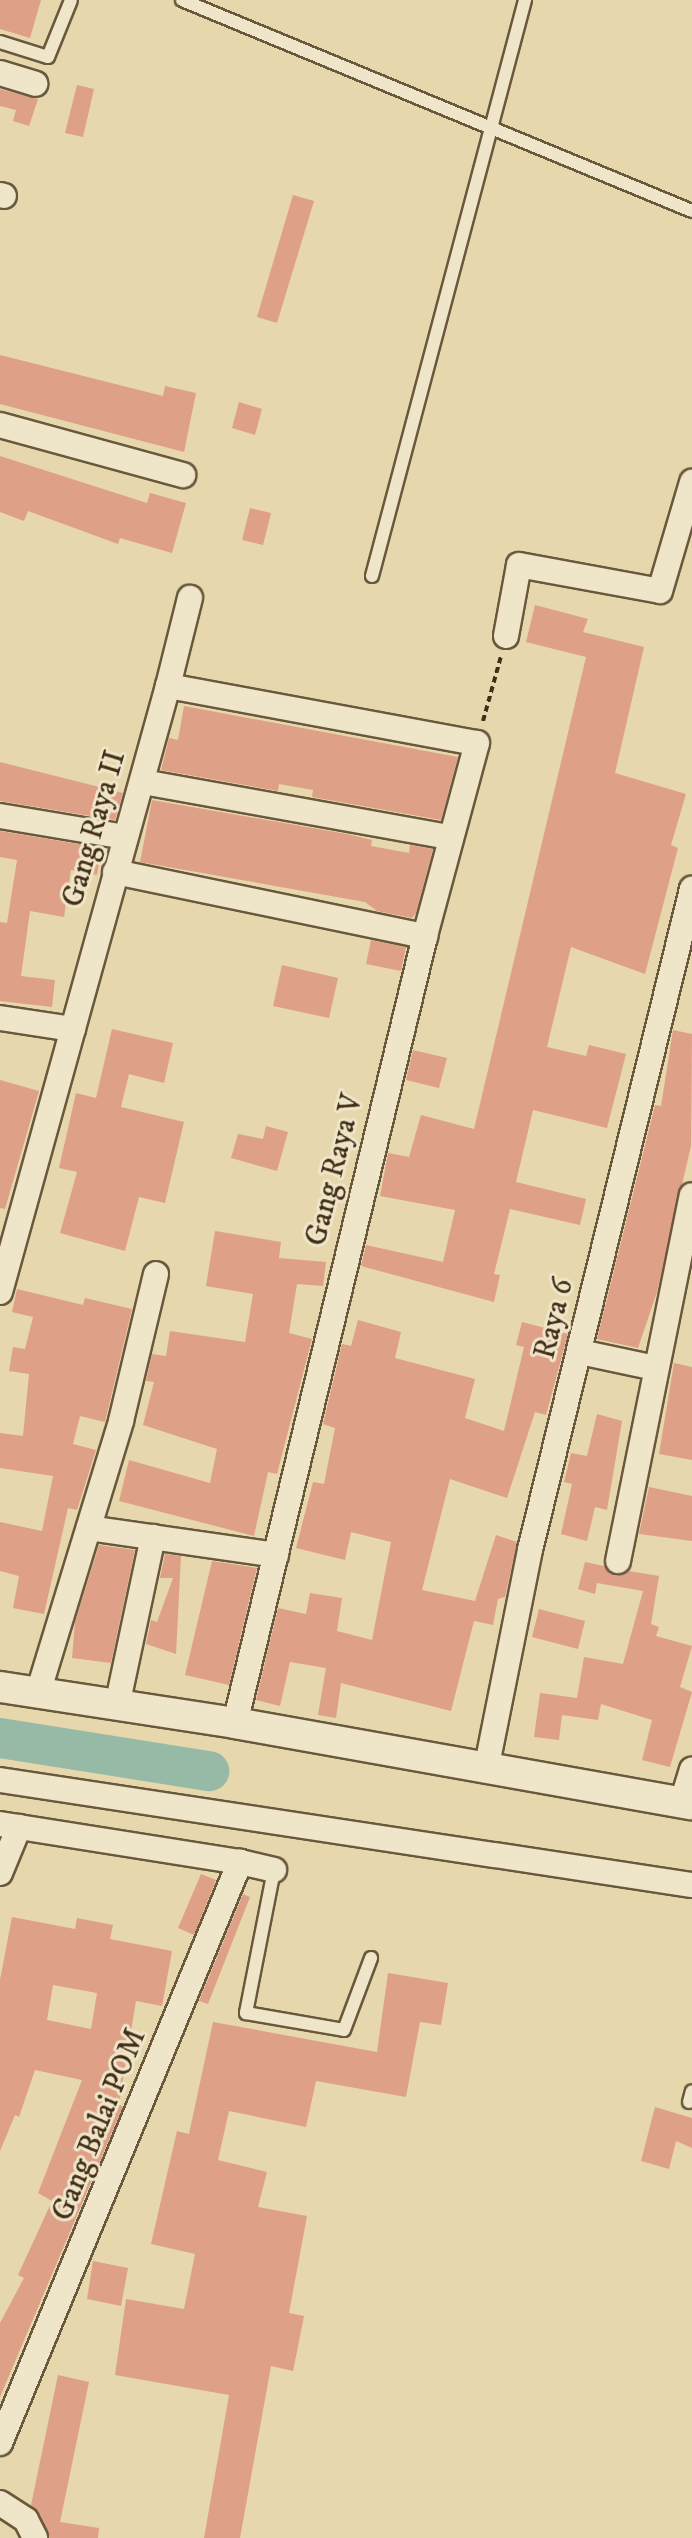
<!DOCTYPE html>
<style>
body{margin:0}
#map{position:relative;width:692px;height:2538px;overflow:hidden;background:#e6d7ac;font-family:"IM FELL DW Pica",serif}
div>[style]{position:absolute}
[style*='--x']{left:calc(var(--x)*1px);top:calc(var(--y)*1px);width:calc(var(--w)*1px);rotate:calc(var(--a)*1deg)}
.river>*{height:40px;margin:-20px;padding:0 20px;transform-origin:20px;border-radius:20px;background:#97baa7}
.building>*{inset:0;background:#dfa088}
.path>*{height:4px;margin-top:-2px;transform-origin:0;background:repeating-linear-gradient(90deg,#412e17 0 6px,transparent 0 10px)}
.roads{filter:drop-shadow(2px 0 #6a583c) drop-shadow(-2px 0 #6a583c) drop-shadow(0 2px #6a583c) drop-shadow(0 -2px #6a583c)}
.service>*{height:12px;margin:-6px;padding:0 6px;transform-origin:6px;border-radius:6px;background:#efe5c9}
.minor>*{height:24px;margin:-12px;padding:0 12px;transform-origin:12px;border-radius:12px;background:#efe5c9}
.tertiary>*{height:30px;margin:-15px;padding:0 15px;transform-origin:15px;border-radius:15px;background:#efe5c9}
span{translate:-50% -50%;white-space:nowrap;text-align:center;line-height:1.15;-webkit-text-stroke:6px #efe5c9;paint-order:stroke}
.street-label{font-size:30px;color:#412e17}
</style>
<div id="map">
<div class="river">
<i style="--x:0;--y:1738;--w:212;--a:9"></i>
</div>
<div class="building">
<i style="clip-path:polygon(0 0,41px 0,30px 38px,0 29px)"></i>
<i style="clip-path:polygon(77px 85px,94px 89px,83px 137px,65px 133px)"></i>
<i style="clip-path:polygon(0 89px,38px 99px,29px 126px,13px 121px,16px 110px,0 106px)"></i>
<i style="clip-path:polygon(293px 195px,314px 201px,277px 323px,257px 317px)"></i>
<i style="clip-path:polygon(0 355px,163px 396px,165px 386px,196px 393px,184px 452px,0 404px)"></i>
<i style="clip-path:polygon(239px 402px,262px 409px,255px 435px,232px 428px)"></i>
<i style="clip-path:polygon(0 456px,147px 503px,150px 493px,186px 503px,172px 553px,120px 538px,118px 544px,28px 511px,24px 521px,0 512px)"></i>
<i style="clip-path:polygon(250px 508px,271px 513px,263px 545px,242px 540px)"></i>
<i style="clip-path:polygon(535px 605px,588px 619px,583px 632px,644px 647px,615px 773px,686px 794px,671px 845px,678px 848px,645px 974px,571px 947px,547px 1047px,586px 1056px,589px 1045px,626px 1054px,607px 1128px,533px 1110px,516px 1182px,586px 1199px,580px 1225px,510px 1209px,494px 1274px,500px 1275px,494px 1302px,361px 1266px,366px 1245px,443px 1262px,455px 1210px,380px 1196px,388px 1153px,409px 1157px,421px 1115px,474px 1129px,586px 657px,526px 642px)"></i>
<i style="clip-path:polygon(184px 706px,458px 757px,441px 820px,312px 797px,313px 790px,279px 784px,278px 791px,161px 770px,169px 738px,178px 740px)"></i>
<i style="clip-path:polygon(0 762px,123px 793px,115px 820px,0 801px)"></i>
<i style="clip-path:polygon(152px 800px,347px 834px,372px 840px,371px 846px,409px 853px,410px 845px,433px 849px,416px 913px,412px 918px,377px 911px,365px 902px,140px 862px)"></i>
<i style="clip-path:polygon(0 831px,102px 848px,97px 875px,71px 870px,64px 917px,30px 911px,21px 976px,55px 980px,52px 1007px,0 1001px,0 922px,7px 923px,17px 860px,0 857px)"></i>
<i style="clip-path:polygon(371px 940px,406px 947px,401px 971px,366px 964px)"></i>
<i style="clip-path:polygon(282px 965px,338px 978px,329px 1018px,273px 1006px)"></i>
<i style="clip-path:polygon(112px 1029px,173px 1043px,164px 1083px,129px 1074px,121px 1107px,184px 1122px,165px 1203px,139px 1197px,125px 1251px,60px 1233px,77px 1172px,59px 1168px,76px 1093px,96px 1098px)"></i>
<i style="clip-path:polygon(673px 1030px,692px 1034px,691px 1146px,657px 1292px,638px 1348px,597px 1339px,655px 1105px,661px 1106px)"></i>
<i style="clip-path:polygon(413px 1050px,447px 1058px,439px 1088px,406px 1080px)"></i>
<i style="clip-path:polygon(0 1080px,39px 1091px,5px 1209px,0 1208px)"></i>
<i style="clip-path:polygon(266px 1126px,288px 1132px,277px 1171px,231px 1158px,238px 1134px,263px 1139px)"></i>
<i style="clip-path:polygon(215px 1231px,281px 1242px,279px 1258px,326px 1262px,323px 1286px,297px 1284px,289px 1333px,312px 1339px,277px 1474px,268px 1472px,254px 1536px,119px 1501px,129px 1460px,210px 1483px,217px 1449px,143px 1425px,154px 1382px,146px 1381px,152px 1354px,166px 1356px,170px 1331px,245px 1342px,253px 1294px,206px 1286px)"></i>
<i style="clip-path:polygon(17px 1289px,83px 1305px,85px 1298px,132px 1309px,105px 1422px,80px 1416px,73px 1444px,96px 1450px,77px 1510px,68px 1508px,44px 1614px,13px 1608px,19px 1576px,0 1571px,0 1522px,42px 1531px,53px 1476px,0 1468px,0 1433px,23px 1436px,29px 1374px,9px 1371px,13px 1347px,25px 1349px,33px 1317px,12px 1312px)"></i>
<i style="clip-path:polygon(358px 1320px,401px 1332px,395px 1358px,475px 1379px,465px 1418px,504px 1431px,524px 1347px,516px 1345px,522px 1322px,568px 1334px,546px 1415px,535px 1412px,507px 1498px,450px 1479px,422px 1590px,475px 1601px,496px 1535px,517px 1542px,505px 1597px,498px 1599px,493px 1625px,474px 1621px,451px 1711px,341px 1683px,336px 1718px,318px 1715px,326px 1668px,290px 1662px,280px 1706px,256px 1700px,278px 1608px,306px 1614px,310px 1593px,342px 1598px,337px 1631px,372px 1640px,391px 1542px,351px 1532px,345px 1560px,296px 1548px,313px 1482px,324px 1484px,335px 1428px,323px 1424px,342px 1344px,351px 1346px)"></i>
<i style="clip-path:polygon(674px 1363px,692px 1367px,692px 1460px,659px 1454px)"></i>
<i style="clip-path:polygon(597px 1414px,622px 1421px,607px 1510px,595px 1507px,587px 1541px,561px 1534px,572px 1484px,564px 1482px,571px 1453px,587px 1456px)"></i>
<i style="clip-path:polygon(649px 1487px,692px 1496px,692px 1541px,639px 1534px)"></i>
<i style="clip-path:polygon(99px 1545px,135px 1550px,111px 1663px,72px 1658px,75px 1622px)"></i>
<i style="clip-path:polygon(165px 1554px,181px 1556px,176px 1654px,146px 1644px,151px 1620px,157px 1622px,173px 1578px,160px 1578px)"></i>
<i style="clip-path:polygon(212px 1561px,257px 1568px,229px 1685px,185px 1675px)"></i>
<i style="clip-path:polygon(585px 1562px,604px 1566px,616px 1576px,629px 1571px,659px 1576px,651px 1624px,659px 1627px,656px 1636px,692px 1646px,680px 1687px,692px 1692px,670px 1767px,642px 1760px,652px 1720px,601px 1704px,598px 1720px,562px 1715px,559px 1740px,534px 1737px,540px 1693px,577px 1698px,584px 1657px,623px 1664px,643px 1591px,597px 1583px,595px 1594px,578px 1589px)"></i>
<i style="clip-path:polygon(539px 1609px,585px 1621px,578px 1649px,532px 1637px)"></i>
<i style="clip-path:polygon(201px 1874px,216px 1880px,194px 1935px,178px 1928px)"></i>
<i style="clip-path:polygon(243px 1894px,250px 1897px,208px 2004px,199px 2001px)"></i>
<i style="clip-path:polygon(evenodd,12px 1917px,75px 1929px,77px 1918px,113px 1925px,110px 1939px,172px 1951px,162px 2006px,136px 2001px,119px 2104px,123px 2107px,0 2397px,0 2323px,24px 2278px,18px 2275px,52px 2201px,38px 2193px,82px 2080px,35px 2070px,19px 2117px,15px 2115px,0 2151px,0 1980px,12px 1917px,53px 1985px,97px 1993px,91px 2029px,47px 2020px,53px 1985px)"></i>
<i style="clip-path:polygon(388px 1973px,448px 1983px,441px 2025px,420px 2022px,406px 2097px,316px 2081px,306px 2127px,229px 2111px,218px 2160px,267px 2172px,258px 2207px,307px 2216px,289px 2313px,304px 2316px,293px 2371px,271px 2366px,240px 2538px,204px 2538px,229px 2395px,115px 2375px,126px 2299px,184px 2309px,195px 2254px,151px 2244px,177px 2131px,189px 2134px,213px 2022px,377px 2052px)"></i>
<i style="clip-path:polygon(655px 2107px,692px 2118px,692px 2148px,676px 2141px,669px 2169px,641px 2161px)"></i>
<i style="clip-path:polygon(93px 2261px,128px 2268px,121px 2306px,87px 2299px)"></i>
<i style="clip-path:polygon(58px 2375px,89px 2382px,60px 2522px,99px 2528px,98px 2538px,50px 2538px,31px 2505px)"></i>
</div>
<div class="path">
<i style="--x:483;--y:721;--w:67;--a:-74.5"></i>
</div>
<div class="roads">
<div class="service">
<i style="--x:182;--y:0;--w:552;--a:22.48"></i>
<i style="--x:0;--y:42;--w:50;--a:17.4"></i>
<i style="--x:48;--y:57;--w:61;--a:-68"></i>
<i style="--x:372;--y:576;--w:596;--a:-75.12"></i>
<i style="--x:274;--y:1870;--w:146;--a:101.1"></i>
<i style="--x:246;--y:2013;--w:99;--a:9.8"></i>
<i style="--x:344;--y:2030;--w:77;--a:-69.4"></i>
<i style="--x:689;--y:2102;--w:11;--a:-75"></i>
</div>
<div class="minor">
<i style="--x:0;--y:73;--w:37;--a:17"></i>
<i style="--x:0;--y:195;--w:4;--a:14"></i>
<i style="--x:0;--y:425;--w:190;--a:15.3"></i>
<i style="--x:506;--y:636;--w:72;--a:-79.6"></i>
<i style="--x:519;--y:565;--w:143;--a:10.4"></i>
<i style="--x:660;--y:591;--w:114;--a:-73.6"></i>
<i style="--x:168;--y:686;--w:91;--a:-76"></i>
<i style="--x:143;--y:782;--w:312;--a:10.2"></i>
<i style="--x:0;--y:816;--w:127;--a:9.5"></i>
<i style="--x:115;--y:872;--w:317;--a:11.7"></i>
<i style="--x:0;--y:1018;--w:74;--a:8.6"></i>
<i style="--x:0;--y:1292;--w:629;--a:-74.51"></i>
<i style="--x:168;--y:686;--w:314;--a:10.5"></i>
<i style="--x:477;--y:743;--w:200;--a:105.1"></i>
<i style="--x:425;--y:936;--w:810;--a:103.57"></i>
<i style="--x:580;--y:1352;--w:77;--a:12"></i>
<i style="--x:89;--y:1528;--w:189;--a:8.2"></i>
<i style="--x:618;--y:1561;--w:373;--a:-78.6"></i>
<i style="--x:38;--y:1693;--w:284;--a:-73"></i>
<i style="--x:121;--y:1421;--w:151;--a:-76.6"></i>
<i style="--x:117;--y:1706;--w:173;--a:-78"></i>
<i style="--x:487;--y:1765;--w:219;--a:-78.7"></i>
<i style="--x:530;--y:1550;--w:681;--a:-76.23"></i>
<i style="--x:0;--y:1780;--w:700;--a:8.63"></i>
<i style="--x:682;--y:1802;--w:34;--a:-73"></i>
<i style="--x:0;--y:1824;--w:243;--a:9"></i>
<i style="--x:0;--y:1873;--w:50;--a:-67.6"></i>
<i style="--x:0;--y:2443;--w:629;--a:-67.56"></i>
<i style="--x:240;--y:1862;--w:35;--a:13"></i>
<i style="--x:0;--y:2503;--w:31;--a:33"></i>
<i style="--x:26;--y:2520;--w:20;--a:63"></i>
</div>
<div class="tertiary">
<i style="--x:0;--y:1687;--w:238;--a:8.7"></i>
<i style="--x:235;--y:1723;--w:464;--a:10.1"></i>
</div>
</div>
<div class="street-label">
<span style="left:95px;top:829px;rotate:-74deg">Gang Raya II</span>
<span style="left:335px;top:1170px;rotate:-76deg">Gang Raya V</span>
<span style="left:555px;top:1319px;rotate:-76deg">Raya 6</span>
<span style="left:100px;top:2125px;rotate:-68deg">Gang Balai POM</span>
</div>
</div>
